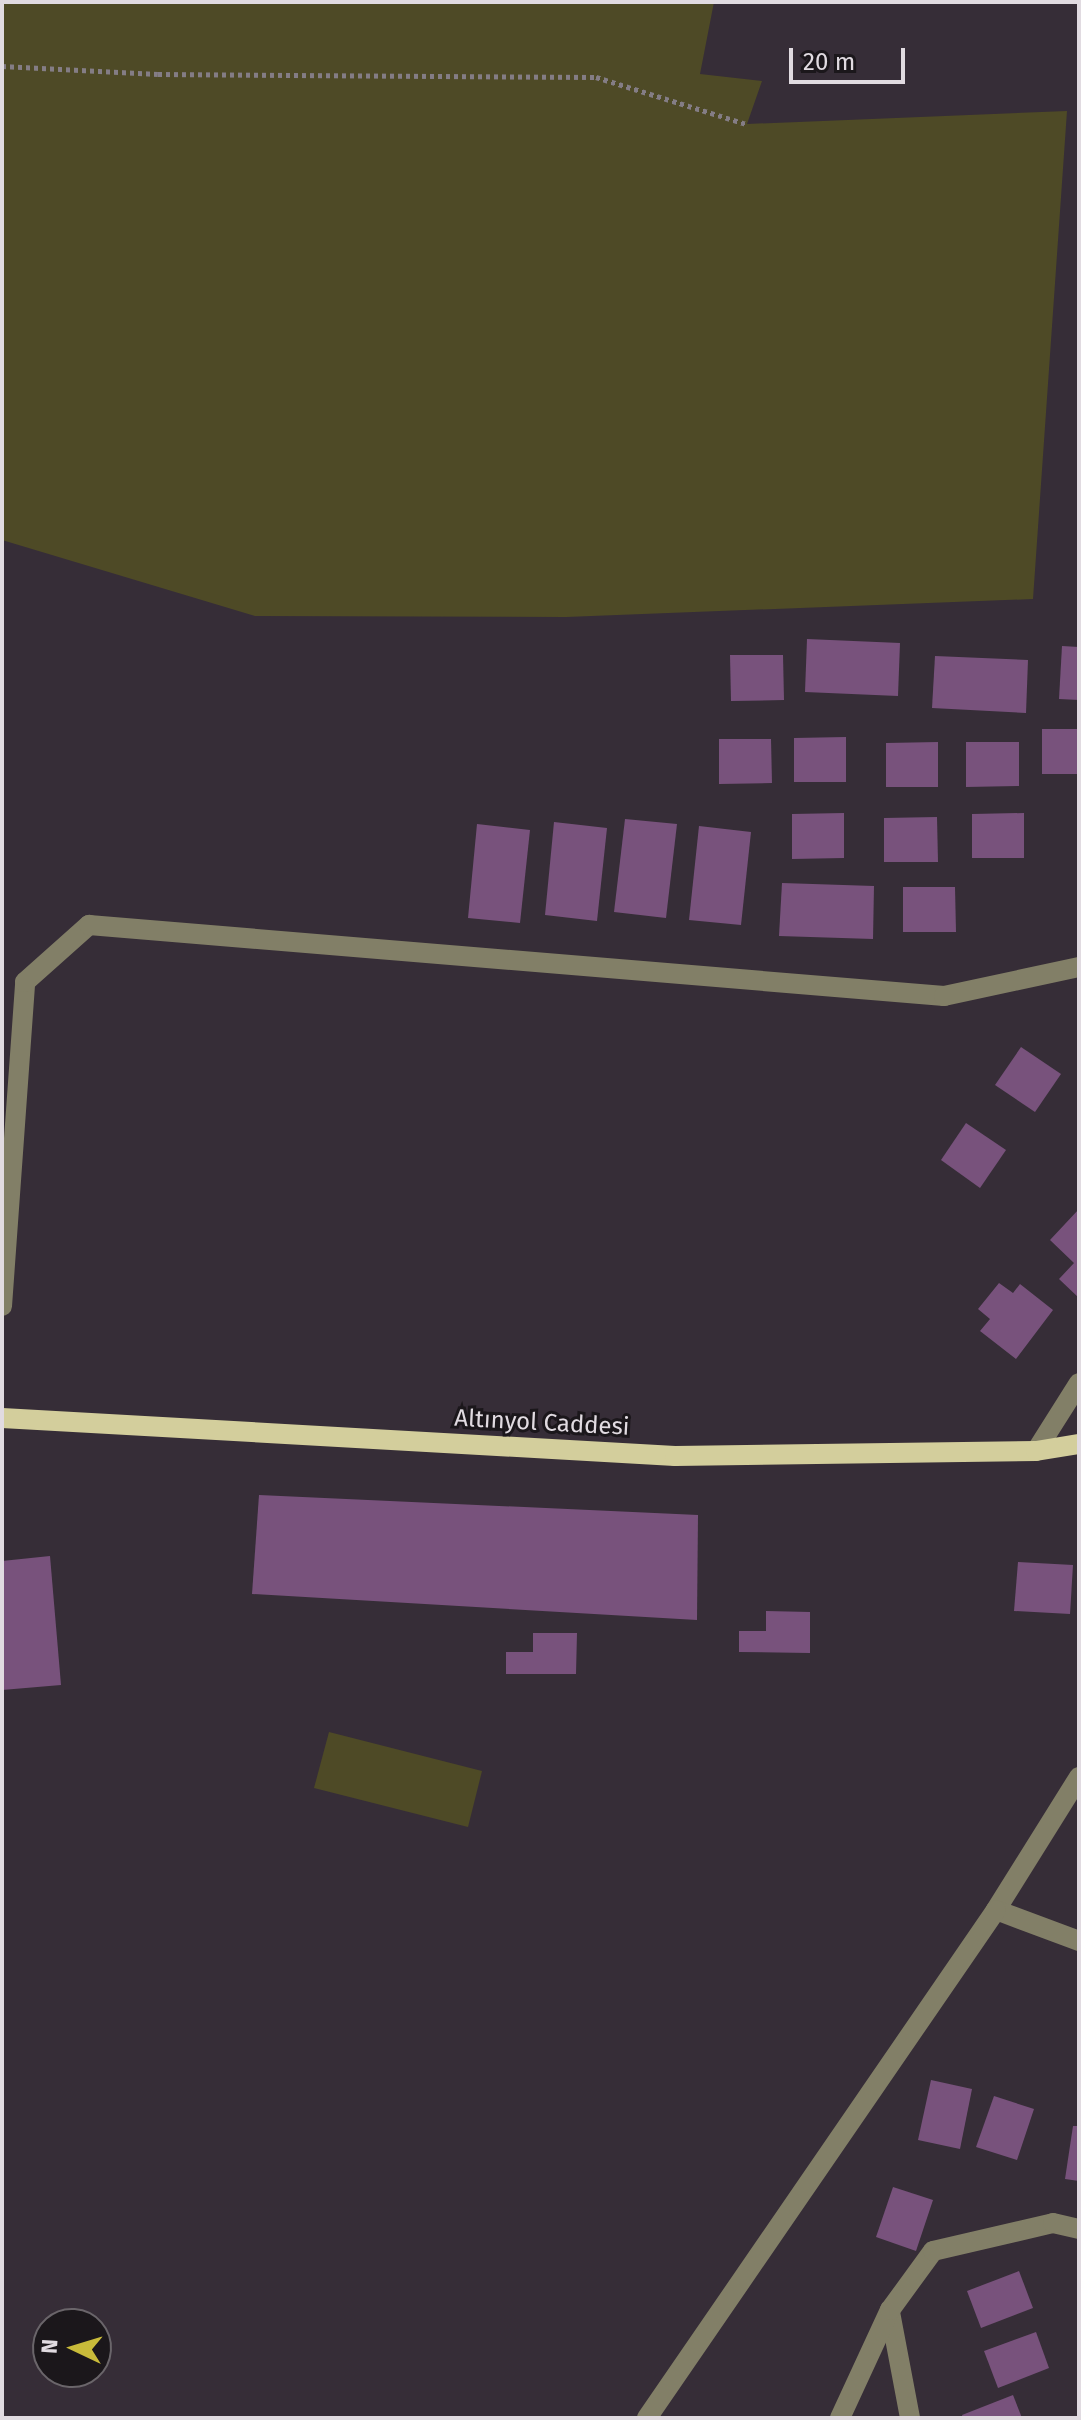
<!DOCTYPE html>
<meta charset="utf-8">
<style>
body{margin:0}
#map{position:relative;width:1081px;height:2420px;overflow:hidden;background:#362d37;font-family:"Fira Sans",sans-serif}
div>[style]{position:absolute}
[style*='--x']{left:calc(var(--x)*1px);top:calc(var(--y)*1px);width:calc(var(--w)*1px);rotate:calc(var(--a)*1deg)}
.green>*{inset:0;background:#4e4a26}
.building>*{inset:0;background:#78527c}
.path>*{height:5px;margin-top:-2.5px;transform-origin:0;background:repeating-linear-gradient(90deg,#847d85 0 4px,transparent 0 8px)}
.minor>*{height:20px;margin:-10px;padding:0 10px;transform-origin:10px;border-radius:10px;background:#827f67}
.major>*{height:20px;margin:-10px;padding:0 10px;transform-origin:10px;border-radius:10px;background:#d3ce9c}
span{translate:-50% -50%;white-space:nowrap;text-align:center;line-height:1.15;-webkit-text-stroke:6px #1b171b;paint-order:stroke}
.street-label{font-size:24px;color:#e1dbe1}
.frame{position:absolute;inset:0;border:4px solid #e1dbe1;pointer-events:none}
.north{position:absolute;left:32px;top:2308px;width:80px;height:80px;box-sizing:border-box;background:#1b171b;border:2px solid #6a656a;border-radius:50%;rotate:274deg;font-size:22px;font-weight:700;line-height:32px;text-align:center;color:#e1dbe1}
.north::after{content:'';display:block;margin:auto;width:28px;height:36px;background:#c9bb3a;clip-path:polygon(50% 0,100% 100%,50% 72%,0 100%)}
.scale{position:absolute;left:789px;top:48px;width:116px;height:36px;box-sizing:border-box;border:4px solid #e1dbe1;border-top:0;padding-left:10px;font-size:24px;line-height:28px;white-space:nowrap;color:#e1dbe1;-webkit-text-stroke:6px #1b171b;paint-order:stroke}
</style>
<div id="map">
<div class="green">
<i style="clip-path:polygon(2px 2px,714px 2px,700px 74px,762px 81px,747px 124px,1067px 111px,1033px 599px,566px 617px,255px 616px,2px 540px)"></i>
<i style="clip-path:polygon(329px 1732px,482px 1771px,468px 1827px,314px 1788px)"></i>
</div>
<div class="building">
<i style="clip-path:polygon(807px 639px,900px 643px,898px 696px,805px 692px)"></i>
<i style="clip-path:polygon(1062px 646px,1079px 647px,1079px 700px,1059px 699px)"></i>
<i style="clip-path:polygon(730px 655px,783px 655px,784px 700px,731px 701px)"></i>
<i style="clip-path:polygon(935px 656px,1028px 660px,1026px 713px,932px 708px)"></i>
<i style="clip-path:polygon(1042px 729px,1079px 729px,1079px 774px,1042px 774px)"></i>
<i style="clip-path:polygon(846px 737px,846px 782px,794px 782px,794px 738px)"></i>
<i style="clip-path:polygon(719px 739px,771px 739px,772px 783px,719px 784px)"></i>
<i style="clip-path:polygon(938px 742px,938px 787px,886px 787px,886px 743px)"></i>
<i style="clip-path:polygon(966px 742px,1019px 742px,1019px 786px,966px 787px)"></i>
<i style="clip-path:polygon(844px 813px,844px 858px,792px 859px,792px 814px)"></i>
<i style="clip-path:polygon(1024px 813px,1024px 858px,972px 858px,972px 814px)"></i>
<i style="clip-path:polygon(937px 817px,938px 862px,884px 862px,884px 818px)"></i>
<i style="clip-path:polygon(625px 819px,677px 824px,666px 918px,614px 912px)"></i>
<i style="clip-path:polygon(554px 822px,607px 828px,597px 921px,545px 915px)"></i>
<i style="clip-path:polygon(477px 824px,530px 830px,520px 923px,468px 918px)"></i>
<i style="clip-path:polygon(699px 826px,751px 832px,741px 925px,689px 920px)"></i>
<i style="clip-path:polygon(782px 883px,874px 886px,873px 939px,779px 936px)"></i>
<i style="clip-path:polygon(903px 887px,955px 887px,956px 932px,903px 932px)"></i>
<i style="clip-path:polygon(1021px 1047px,1061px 1074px,1035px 1112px,995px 1085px)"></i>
<i style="clip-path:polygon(966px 1123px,1006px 1150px,980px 1188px,941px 1160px)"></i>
<i style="clip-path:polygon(1079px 1209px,1079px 1298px,1059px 1279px,1074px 1263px,1050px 1240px)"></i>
<i style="clip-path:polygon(999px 1283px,1013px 1293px,1020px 1284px,1053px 1310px,1016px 1359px,980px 1331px,990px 1319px,978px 1309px)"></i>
<i style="clip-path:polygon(259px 1495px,698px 1515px,697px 1620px,252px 1594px)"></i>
<i style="clip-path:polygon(50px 1556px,61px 1685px,2px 1690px,2px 1561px)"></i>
<i style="clip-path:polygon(1018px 1562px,1073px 1565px,1070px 1614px,1014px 1611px)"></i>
<i style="clip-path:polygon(766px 1611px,810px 1612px,810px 1653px,739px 1652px,739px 1631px,766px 1631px)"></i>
<i style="clip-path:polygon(533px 1633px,577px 1633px,576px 1674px,506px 1674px,506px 1652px,533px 1652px)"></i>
<i style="clip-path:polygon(931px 2080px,972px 2089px,960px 2149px,918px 2140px)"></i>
<i style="clip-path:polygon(994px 2096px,1034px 2109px,1017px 2160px,976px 2147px)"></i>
<i style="clip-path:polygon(1073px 2126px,1079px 2126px,1079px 2181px,1065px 2179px)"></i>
<i style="clip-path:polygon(893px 2187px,933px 2200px,916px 2251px,876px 2237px)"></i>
<i style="clip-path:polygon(1019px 2271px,1033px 2308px,981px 2328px,967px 2291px)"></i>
<i style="clip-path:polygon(1036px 2332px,1049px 2368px,998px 2388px,984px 2351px)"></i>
<i style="clip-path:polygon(1013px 2395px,1022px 2418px,963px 2418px,962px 2415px)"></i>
</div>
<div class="path">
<i style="--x:2;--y:66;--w:156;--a:2.9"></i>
<i style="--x:158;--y:74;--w:438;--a:0.4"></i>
<i style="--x:596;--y:77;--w:157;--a:17.4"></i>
</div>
<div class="minor">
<i style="--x:2;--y:1306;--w:325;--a:-85.9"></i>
<i style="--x:25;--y:982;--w:86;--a:-41.7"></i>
<i style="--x:89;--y:925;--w:858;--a:4.75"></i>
<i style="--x:944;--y:996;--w:138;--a:-12.1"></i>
<i style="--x:1036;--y:1451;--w:80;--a:-57.7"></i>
<i style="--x:1079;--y:1777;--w:157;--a:122"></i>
<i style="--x:996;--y:1910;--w:89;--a:20.5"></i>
<i style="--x:890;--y:2312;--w:108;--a:79.3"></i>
<i style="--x:647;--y:2418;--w:616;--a:-55.51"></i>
<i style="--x:840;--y:2418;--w:119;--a:-65.2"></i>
<i style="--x:890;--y:2310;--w:73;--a:-53.9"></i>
<i style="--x:933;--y:2251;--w:123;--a:-13.1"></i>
<i style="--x:1053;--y:2223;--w:27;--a:13"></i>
</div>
<div class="major">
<i style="--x:2;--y:1418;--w:674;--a:3.23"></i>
<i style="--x:675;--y:1456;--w:361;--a:-0.8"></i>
<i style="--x:1036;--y:1451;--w:44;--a:-9.2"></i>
</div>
<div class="street-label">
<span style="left:542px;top:1423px;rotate:3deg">Altınyol Caddesi</span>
</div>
<div class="frame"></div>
<div class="north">N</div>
<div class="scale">20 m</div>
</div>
